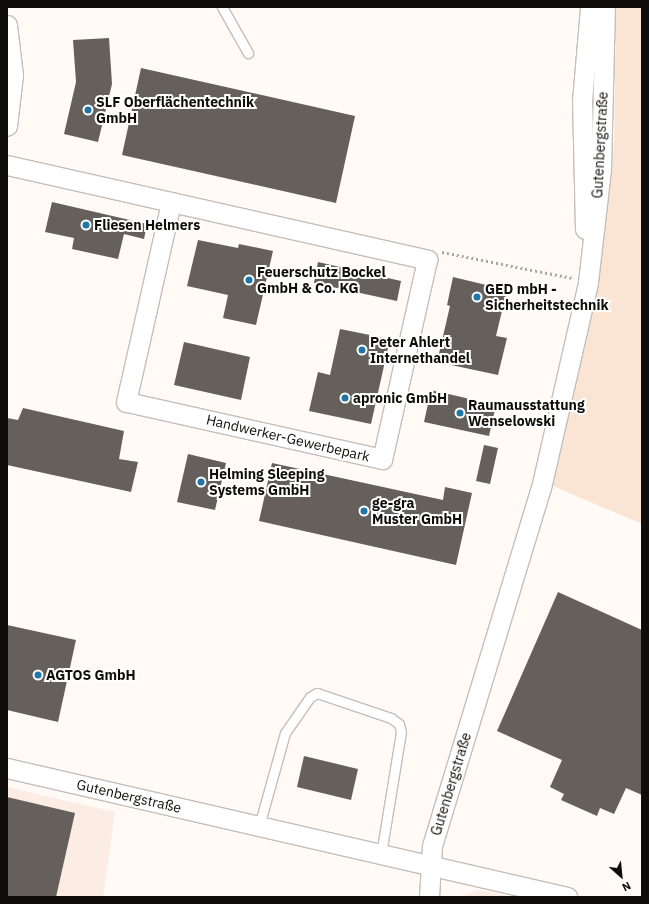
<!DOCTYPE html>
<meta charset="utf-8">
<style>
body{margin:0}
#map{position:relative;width:649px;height:904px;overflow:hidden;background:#fffaf6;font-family:"IBM Plex Sans",sans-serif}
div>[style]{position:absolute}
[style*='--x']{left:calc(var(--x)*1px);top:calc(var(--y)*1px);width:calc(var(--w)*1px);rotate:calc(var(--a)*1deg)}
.built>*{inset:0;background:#fbede4}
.green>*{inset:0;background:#fae5d5}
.building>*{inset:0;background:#65605c}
.path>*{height:2.5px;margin-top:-1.25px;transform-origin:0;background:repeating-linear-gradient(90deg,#a9a6a2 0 2px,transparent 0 5px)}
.roads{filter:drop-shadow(1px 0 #c5beba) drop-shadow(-1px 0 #c5beba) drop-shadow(0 1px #c5beba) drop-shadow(0 -1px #c5beba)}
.lane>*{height:9px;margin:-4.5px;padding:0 4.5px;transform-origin:4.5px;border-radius:4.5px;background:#fff}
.street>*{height:19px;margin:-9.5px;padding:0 9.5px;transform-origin:9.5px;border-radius:9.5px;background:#fff}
.dots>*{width:11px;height:11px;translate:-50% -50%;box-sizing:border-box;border:2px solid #fff;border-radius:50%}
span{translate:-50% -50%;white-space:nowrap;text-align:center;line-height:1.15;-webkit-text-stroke:4px #fff;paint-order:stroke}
.poi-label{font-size:14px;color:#0f0d0b;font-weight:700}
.left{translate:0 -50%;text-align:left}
.street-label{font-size:14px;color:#0f0d0b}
.frame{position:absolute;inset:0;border:8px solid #0f0d0b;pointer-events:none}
.north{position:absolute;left:601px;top:856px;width:40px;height:40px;-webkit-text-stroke:3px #fff;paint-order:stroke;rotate:153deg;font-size:11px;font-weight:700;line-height:16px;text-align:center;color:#0f0d0b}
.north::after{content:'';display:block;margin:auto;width:14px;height:18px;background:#0f0d0b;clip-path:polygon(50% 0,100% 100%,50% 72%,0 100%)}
</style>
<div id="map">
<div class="built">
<i style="clip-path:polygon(7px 787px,115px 812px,103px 897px,7px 897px)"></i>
<i style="clip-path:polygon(480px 890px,512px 897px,457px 897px)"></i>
</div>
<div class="green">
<i style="clip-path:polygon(616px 7px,642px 7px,642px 524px,548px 484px,595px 286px,614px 149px)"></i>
</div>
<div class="building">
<i style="clip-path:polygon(109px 38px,112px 84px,98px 142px,64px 134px,76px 82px,73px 40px)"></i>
<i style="clip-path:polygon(141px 68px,355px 116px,336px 203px,122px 155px)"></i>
<i style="clip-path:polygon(52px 202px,147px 224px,144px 239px,124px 234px,118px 259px,72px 249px,74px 238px,45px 232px)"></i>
<i style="clip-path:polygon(198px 240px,238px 248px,239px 244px,273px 251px,256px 325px,223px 318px,228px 295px,187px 286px)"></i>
<i style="clip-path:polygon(318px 262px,401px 281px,397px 301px,314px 283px)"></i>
<i style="clip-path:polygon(453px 277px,507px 290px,496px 336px,507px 338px,498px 375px,437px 362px,450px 306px,447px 305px)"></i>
<i style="clip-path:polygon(340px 329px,390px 339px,371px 424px,309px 411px,318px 372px,330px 375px)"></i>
<i style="clip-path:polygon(184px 342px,250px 357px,241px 400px,174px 385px)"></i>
<i style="clip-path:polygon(431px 390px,496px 405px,489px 436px,424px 422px)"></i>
<i style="clip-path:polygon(23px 408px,124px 431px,119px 459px,138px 462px,131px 492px,7px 465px,7px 418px,18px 420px)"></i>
<i style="clip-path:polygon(484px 445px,498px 448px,490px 484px,476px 481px)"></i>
<i style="clip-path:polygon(188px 454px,226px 463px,215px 510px,177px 502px)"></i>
<i style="clip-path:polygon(272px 463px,443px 500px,445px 487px,472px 493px,456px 565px,259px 521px)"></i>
<i style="clip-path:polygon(558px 592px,642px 630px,642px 795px,626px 788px,614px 814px,600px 808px,597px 816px,561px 800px,564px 794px,550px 787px,562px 760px,497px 731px)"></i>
<i style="clip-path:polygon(7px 625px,76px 640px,58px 722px,7px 710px)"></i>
<i style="clip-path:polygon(304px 756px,358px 769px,351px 800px,297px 787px)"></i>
<i style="clip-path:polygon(7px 797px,75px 813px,56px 897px,7px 897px)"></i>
</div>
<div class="path">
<i style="--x:442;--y:252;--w:133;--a:11.3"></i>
</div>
<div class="roads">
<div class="lane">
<i style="--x:222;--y:7;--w:53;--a:60.5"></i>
<i style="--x:259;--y:826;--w:97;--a:-74.4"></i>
<i style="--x:285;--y:733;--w:44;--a:-55.2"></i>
<i style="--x:310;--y:697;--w:8;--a:-30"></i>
<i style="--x:317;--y:693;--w:78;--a:18.7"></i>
<i style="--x:391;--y:718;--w:10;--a:37"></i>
<i style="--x:399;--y:724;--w:8;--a:76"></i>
<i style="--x:401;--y:732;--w:124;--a:99.3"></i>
</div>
<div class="street">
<i style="--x:7;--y:25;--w:50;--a:83.2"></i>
<i style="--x:13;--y:75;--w:51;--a:96.7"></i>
<i style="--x:7;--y:165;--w:431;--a:12.7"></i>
<i style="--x:427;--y:260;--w:204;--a:102.7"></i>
<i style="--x:382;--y:459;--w:262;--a:-167.4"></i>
<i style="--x:126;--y:402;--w:205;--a:-77.3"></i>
<i style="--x:585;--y:229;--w:128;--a:-91.3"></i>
<i style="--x:582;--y:101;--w:94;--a:-85.1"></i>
<i style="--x:7;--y:768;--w:575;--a:12.97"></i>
<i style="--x:429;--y:897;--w:51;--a:-86.6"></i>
<i style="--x:432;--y:846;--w:374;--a:-73.1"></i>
<i style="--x:541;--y:488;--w:211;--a:-77.1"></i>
<i style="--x:588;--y:282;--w:114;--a:-83.4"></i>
<i style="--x:601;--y:169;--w:162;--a:-88.6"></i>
</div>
</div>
<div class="dots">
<i style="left:88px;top:110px;background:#1f75a5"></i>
<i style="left:86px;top:225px;background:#1f75a5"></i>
<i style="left:249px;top:280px;background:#1f75a5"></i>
<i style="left:477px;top:297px;background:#1f75a5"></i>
<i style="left:362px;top:350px;background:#1f75a5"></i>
<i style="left:345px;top:398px;background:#1f75a5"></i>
<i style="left:460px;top:413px;background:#1f75a5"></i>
<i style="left:201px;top:482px;background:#1f75a5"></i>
<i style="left:364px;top:511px;background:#1f75a5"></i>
<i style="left:38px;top:675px;background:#1f75a5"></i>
</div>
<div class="poi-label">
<span class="left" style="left:96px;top:110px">SLF Oberflächentechnik<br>GmbH</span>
<span class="left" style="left:94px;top:225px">Fliesen Helmers</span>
<span class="left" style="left:257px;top:280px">Feuerschutz Bockel<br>GmbH &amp; Co. KG</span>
<span class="left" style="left:485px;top:297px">GED mbH -<br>Sicherheitstechnik</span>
<span class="left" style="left:370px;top:350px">Peter Ahlert<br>Internethandel</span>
<span class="left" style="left:353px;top:398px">apronic GmbH</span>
<span class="left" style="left:468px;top:413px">Raumausstattung<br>Wenselowski</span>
<span class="left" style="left:209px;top:482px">Helming Sleeping<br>Systems GmbH</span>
<span class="left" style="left:372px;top:511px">ge-gra<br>Muster GmbH</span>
<span class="left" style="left:46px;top:675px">AGTOS GmbH</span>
</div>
<div class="street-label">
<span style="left:600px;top:145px;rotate:-87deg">Gutenbergstraße</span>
<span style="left:288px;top:438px;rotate:13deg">Handwerker-Gewerbepark</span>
<span style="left:451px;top:784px;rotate:-73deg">Gutenbergstraße</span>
<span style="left:129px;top:796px;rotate:13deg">Gutenbergstraße</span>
</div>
<div class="frame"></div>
<div class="north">N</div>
</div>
